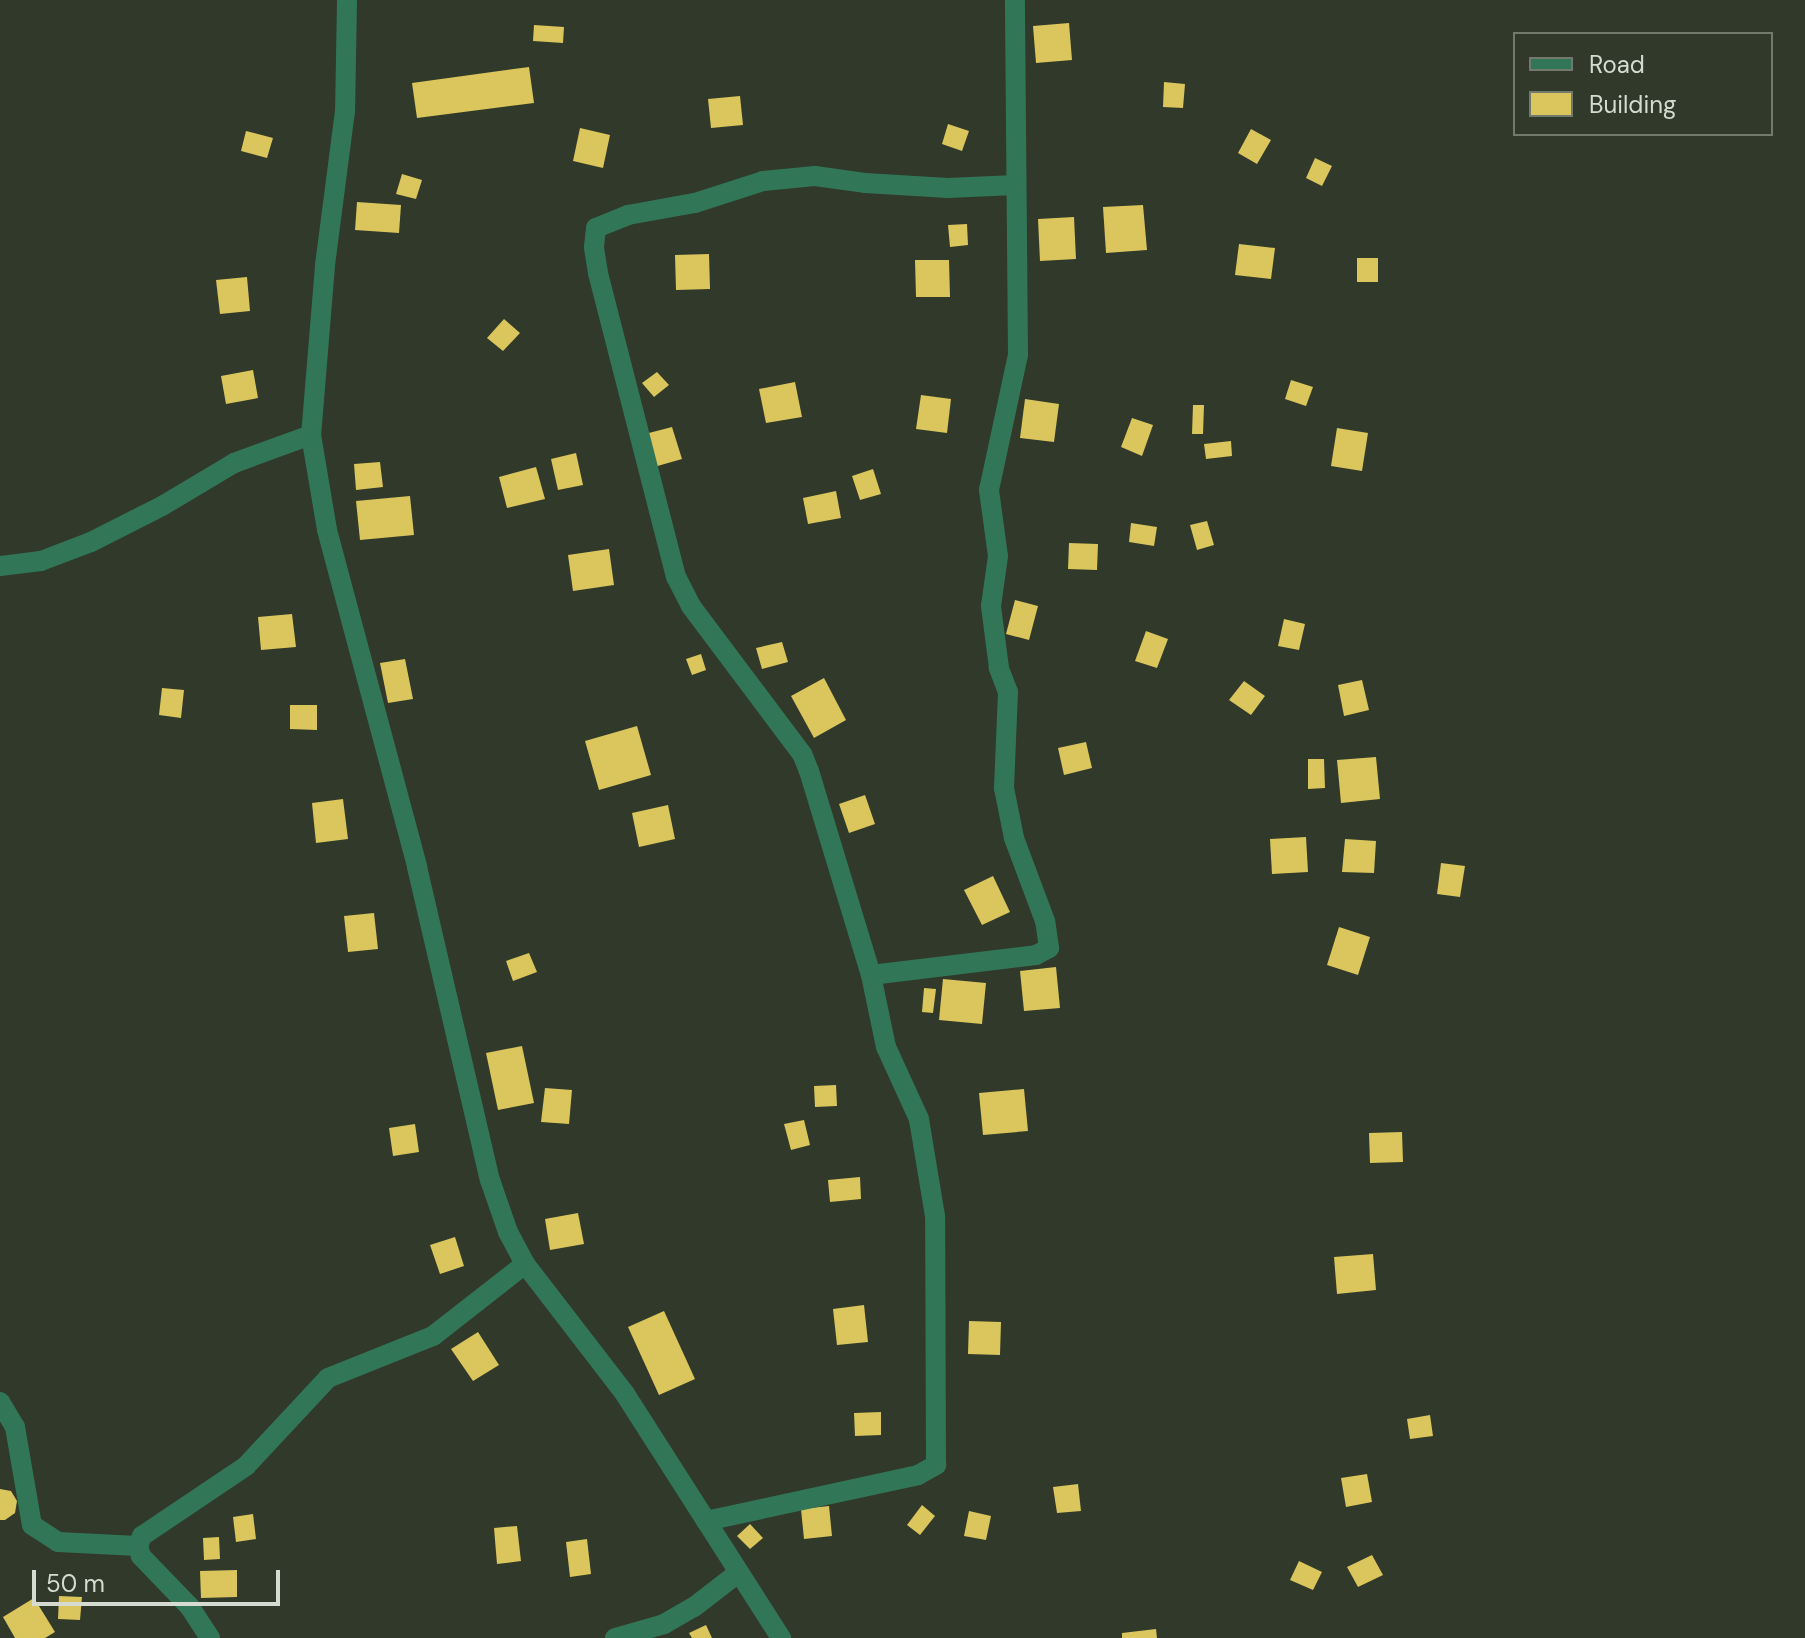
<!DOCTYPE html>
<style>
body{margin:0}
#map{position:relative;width:1805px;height:1638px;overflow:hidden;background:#31392a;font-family:"DM Sans",sans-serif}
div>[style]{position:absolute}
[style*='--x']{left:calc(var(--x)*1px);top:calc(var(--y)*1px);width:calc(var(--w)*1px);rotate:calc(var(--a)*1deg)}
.building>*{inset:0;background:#dac65c}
.minor>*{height:20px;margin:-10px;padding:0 10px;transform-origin:10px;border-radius:10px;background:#327658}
span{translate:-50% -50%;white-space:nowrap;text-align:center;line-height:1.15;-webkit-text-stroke:8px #31392a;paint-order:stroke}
.legend{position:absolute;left:1513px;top:32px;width:260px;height:104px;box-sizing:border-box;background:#31392a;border:2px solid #737a6d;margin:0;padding:10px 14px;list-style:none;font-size:24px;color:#d5dbd1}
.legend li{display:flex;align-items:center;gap:16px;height:40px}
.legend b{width:40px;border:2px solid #737a6d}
.scale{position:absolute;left:32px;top:1570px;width:248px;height:36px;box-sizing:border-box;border:4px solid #d5dbd1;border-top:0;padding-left:10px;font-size:24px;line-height:28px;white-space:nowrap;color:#d5dbd1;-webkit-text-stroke:6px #31392a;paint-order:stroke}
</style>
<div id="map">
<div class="building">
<i style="clip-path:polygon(1069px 23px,1072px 60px,1036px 63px,1033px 26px)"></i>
<i style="clip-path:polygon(534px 25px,564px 27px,563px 43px,533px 41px)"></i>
<i style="clip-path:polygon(529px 67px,534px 103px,417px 118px,412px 83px)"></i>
<i style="clip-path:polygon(1164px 82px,1185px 84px,1183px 108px,1163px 107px)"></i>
<i style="clip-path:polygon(740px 96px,743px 125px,711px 128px,708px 99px)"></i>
<i style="clip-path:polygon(948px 124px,969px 131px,962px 151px,942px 144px)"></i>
<i style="clip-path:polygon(580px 128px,610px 135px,603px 168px,573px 161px)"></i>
<i style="clip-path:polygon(1251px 129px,1271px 140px,1257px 164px,1238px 153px)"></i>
<i style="clip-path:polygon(246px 131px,273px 138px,267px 158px,241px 151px)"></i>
<i style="clip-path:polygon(1315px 158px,1332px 166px,1322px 186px,1306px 178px)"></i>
<i style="clip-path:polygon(402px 174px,422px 180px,416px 199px,396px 194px)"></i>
<i style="clip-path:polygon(357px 202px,401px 205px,399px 233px,355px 230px)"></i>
<i style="clip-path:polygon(1143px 205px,1147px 250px,1106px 253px,1103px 207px)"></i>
<i style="clip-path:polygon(1074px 217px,1076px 259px,1040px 261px,1038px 219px)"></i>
<i style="clip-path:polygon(967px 224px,968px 245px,950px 247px,948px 225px)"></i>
<i style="clip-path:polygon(1239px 244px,1275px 248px,1271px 279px,1235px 275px)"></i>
<i style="clip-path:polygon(709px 254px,710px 289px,676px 290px,675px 255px)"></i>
<i style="clip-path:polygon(1357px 258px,1378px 258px,1378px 282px,1357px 282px)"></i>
<i style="clip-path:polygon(915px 260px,949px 260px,950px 297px,916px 297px)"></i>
<i style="clip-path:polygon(247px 277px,250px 311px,220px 314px,216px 280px)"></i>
<i style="clip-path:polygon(504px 319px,520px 333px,503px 351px,487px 338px)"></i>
<i style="clip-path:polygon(253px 370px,258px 398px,226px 404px,221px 376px)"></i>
<i style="clip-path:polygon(657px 372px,669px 385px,654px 397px,642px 383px)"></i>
<i style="clip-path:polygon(1291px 380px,1313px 387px,1306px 406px,1285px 399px)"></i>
<i style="clip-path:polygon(795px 382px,802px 417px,766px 423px,759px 389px)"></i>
<i style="clip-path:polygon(921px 395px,951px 399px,947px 433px,916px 429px)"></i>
<i style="clip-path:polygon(1025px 399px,1059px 404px,1054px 442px,1020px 438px)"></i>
<i style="clip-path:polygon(1193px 405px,1204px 405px,1203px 434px,1192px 434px)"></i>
<i style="clip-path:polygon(1132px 418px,1153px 425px,1142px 456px,1121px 447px)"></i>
<i style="clip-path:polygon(672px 427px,682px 459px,654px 467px,645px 434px)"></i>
<i style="clip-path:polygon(1337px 428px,1368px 433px,1362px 471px,1331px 466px)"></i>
<i style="clip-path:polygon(1231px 441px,1232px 456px,1206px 459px,1204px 444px)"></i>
<i style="clip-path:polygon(576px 453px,583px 485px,558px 490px,551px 459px)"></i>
<i style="clip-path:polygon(380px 462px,383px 487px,356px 490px,354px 464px)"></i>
<i style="clip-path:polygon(536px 467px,545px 499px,507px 508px,499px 477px)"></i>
<i style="clip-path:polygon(873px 469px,881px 494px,860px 500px,852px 476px)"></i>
<i style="clip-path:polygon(836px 491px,841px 518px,808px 524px,803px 498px)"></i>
<i style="clip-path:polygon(410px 496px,414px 535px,360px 540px,356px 501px)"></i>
<i style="clip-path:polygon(1207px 521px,1214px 545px,1197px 550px,1190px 525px)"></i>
<i style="clip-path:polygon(1131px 523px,1157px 527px,1154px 546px,1129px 542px)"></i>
<i style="clip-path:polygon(1069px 543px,1098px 544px,1097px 570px,1068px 569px)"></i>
<i style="clip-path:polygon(609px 549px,614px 585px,573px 591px,568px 555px)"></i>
<i style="clip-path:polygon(1015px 600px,1038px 606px,1029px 640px,1006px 634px)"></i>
<i style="clip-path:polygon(292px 614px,296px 647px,261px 650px,258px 617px)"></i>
<i style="clip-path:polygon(1284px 619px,1305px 624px,1299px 650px,1278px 646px)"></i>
<i style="clip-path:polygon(1146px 631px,1168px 639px,1157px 668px,1135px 661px)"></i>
<i style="clip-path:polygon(782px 642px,788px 662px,762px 669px,756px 648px)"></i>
<i style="clip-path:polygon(701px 654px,706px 670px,692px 675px,686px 659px)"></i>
<i style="clip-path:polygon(405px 659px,413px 699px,388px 703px,380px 663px)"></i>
<i style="clip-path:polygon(824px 678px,846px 720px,814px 738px,791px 696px)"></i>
<i style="clip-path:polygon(1362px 680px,1369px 710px,1344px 716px,1338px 685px)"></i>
<i style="clip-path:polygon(1244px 681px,1265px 696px,1251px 715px,1229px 700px)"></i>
<i style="clip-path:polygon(162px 688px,184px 690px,181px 718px,159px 715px)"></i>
<i style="clip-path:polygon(290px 705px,317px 705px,317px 730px,290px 729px)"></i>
<i style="clip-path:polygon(637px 726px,651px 775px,599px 790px,585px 741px)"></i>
<i style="clip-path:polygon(1086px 742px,1092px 768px,1064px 775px,1058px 748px)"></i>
<i style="clip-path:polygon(1376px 757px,1380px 799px,1341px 803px,1337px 760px)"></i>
<i style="clip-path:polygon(1308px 759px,1324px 759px,1325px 788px,1308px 789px)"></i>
<i style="clip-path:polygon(865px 795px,875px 824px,849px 833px,839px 804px)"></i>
<i style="clip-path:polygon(343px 799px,348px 839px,316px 843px,312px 803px)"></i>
<i style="clip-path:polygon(668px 805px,675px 839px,639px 847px,632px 813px)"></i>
<i style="clip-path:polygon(1306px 837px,1308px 872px,1272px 874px,1270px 839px)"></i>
<i style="clip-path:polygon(1345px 839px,1376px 841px,1374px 873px,1342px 872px)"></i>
<i style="clip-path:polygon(1441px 863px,1465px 866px,1460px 897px,1437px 894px)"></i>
<i style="clip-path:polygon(993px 876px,1010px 912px,982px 925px,964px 890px)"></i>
<i style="clip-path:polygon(374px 913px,378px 949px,348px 952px,344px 916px)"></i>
<i style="clip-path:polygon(1339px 927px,1370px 937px,1358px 975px,1327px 965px)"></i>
<i style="clip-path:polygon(529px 953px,537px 972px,513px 981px,506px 961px)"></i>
<i style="clip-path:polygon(1056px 967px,1060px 1008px,1024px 1011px,1020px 971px)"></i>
<i style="clip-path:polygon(943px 979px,986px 983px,982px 1024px,939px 1020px)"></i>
<i style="clip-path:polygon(924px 988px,936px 989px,933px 1013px,922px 1012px)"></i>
<i style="clip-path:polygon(522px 1046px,534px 1103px,498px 1110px,486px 1053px)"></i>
<i style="clip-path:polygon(836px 1085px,837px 1106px,815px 1107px,814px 1086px)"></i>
<i style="clip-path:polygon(545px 1088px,572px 1090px,569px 1124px,541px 1122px)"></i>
<i style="clip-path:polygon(1024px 1089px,1028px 1131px,983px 1135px,979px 1093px)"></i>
<i style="clip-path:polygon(804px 1120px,810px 1145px,791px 1150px,784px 1124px)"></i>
<i style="clip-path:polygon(415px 1124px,419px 1152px,393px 1156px,389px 1128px)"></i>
<i style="clip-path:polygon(1402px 1132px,1403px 1162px,1370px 1163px,1369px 1133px)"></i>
<i style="clip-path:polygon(860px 1177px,861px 1199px,830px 1202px,828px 1180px)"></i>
<i style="clip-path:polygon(578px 1213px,584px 1244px,550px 1250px,545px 1219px)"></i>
<i style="clip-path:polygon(455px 1237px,464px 1266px,440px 1274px,430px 1245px)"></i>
<i style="clip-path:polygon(1373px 1254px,1376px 1290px,1337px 1294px,1334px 1257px)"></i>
<i style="clip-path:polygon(864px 1305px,868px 1342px,837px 1345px,833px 1309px)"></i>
<i style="clip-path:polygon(664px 1311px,695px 1379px,659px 1395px,628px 1327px)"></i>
<i style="clip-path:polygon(969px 1321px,1001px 1322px,1000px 1355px,968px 1354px)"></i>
<i style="clip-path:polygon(478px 1332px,499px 1365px,473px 1381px,451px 1349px)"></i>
<i style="clip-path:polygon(881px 1412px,881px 1435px,855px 1436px,854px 1413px)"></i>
<i style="clip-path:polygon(1430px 1415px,1433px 1436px,1410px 1439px,1407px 1419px)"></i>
<i style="clip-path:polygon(1367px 1474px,1372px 1502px,1346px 1507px,1341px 1478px)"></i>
<i style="clip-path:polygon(1078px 1484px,1081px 1511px,1057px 1513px,1053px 1487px)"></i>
<i style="clip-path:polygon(0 1489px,11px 1491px,17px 1501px,15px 1513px,5px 1520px,0 1520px)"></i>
<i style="clip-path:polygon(922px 1505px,935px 1516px,920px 1535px,907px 1525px)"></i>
<i style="clip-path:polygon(829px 1506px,832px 1536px,804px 1539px,801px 1509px)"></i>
<i style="clip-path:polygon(969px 1511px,991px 1516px,986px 1540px,964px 1536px)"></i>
<i style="clip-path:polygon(253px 1514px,256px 1539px,236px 1542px,233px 1517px)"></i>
<i style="clip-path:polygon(750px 1524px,763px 1538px,750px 1549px,737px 1536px)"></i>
<i style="clip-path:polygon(517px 1526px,521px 1561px,497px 1564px,494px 1528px)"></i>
<i style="clip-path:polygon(219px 1537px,220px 1559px,204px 1560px,203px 1538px)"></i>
<i style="clip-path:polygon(587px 1539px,591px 1574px,570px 1577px,566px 1542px)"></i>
<i style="clip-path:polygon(1372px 1555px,1383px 1575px,1358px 1587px,1347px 1567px)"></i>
<i style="clip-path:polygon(1299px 1561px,1322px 1572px,1313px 1590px,1290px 1580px)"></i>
<i style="clip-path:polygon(237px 1570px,237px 1597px,201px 1598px,200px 1571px)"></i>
<i style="clip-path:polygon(59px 1596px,82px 1597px,80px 1620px,58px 1619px)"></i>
<i style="clip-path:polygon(34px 1598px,55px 1632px,45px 1638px,15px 1638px,3px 1617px)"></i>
<i style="clip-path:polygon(706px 1625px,712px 1638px,692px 1638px,689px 1633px)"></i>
<i style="clip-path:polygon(1156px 1629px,1157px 1638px,1122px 1638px,1122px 1633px)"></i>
</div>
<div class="minor">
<i style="--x:347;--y:0;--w:111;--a:91"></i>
<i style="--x:345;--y:111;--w:156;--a:97.4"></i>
<i style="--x:325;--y:266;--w:170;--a:94.7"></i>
<i style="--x:311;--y:435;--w:96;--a:80.4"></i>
<i style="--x:327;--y:530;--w:349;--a:75"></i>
<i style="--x:417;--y:867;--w:321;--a:76.9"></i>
<i style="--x:490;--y:1180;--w:55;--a:70.9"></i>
<i style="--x:508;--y:1232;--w:36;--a:62"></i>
<i style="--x:525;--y:1264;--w:164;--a:52.4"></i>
<i style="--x:625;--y:1394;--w:290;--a:57.4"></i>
<i style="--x:0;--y:566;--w:41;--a:-7"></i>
<i style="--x:41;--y:561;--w:53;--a:-20.8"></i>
<i style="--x:91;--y:542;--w:80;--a:-26.9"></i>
<i style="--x:162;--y:506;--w:84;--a:-30.8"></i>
<i style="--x:234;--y:463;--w:82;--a:-20"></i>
<i style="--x:871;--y:975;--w:166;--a:-6.9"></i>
<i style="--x:1036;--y:955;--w:15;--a:-28"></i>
<i style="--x:1049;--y:948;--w:27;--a:-98"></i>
<i style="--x:1045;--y:921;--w:89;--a:-110.5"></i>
<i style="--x:1014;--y:838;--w:51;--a:-101.3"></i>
<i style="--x:1004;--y:788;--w:96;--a:-87.6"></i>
<i style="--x:1008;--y:692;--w:26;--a:-111"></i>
<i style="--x:999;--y:668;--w:63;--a:-97.4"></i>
<i style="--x:991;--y:606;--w:50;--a:-82"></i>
<i style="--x:998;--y:556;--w:67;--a:-97.8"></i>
<i style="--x:989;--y:490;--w:138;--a:-77.9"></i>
<i style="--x:1018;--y:355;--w:355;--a:-90.5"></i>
<i style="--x:0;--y:1402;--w:29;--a:59"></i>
<i style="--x:15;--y:1427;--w:99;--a:80.2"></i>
<i style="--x:32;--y:1525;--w:31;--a:33"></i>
<i style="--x:58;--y:1542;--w:80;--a:2.9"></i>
<i style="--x:706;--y:1521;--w:217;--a:-12.2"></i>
<i style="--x:918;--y:1475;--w:21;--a:-29"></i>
<i style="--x:936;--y:1465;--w:249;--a:-90.2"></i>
<i style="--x:935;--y:1216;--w:98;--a:-99.4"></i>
<i style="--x:919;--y:1119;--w:79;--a:-114.6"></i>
<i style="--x:886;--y:1047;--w:74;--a:-101.8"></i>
<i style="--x:871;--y:975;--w:213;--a:-106.9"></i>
<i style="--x:809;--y:771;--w:18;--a:-112"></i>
<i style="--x:802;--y:754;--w:185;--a:-126.9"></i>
<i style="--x:691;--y:606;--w:33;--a:-117"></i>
<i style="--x:676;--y:577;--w:314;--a:-104.4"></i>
<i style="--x:598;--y:273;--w:26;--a:-99"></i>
<i style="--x:594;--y:247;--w:19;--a:-84"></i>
<i style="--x:596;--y:228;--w:35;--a:-22"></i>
<i style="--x:628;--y:215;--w:68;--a:-10.2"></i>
<i style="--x:695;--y:203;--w:71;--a:-17.9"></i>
<i style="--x:763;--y:181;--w:52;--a:-5.5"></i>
<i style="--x:815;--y:176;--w:50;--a:8"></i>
<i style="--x:865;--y:183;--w:83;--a:3.4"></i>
<i style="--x:948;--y:188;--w:67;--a:-2.6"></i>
<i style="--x:210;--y:1638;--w:37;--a:-123"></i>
<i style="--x:190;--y:1607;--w:71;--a:-133.9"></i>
<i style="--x:141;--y:1556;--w:10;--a:-107"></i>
<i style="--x:138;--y:1546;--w:11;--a:-68"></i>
<i style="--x:142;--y:1536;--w:125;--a:-33.9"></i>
<i style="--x:246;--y:1466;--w:120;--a:-47"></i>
<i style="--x:328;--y:1378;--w:113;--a:-21.8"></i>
<i style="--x:433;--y:1336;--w:117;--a:-38"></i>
<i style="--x:615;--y:1638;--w:51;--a:-15.9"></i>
<i style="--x:664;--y:1624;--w:34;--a:-30"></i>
<i style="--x:694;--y:1607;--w:56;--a:-37.7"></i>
</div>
<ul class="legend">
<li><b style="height:10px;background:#327658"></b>Road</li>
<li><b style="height:22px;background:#dac65c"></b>Building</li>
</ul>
<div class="scale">50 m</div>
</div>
